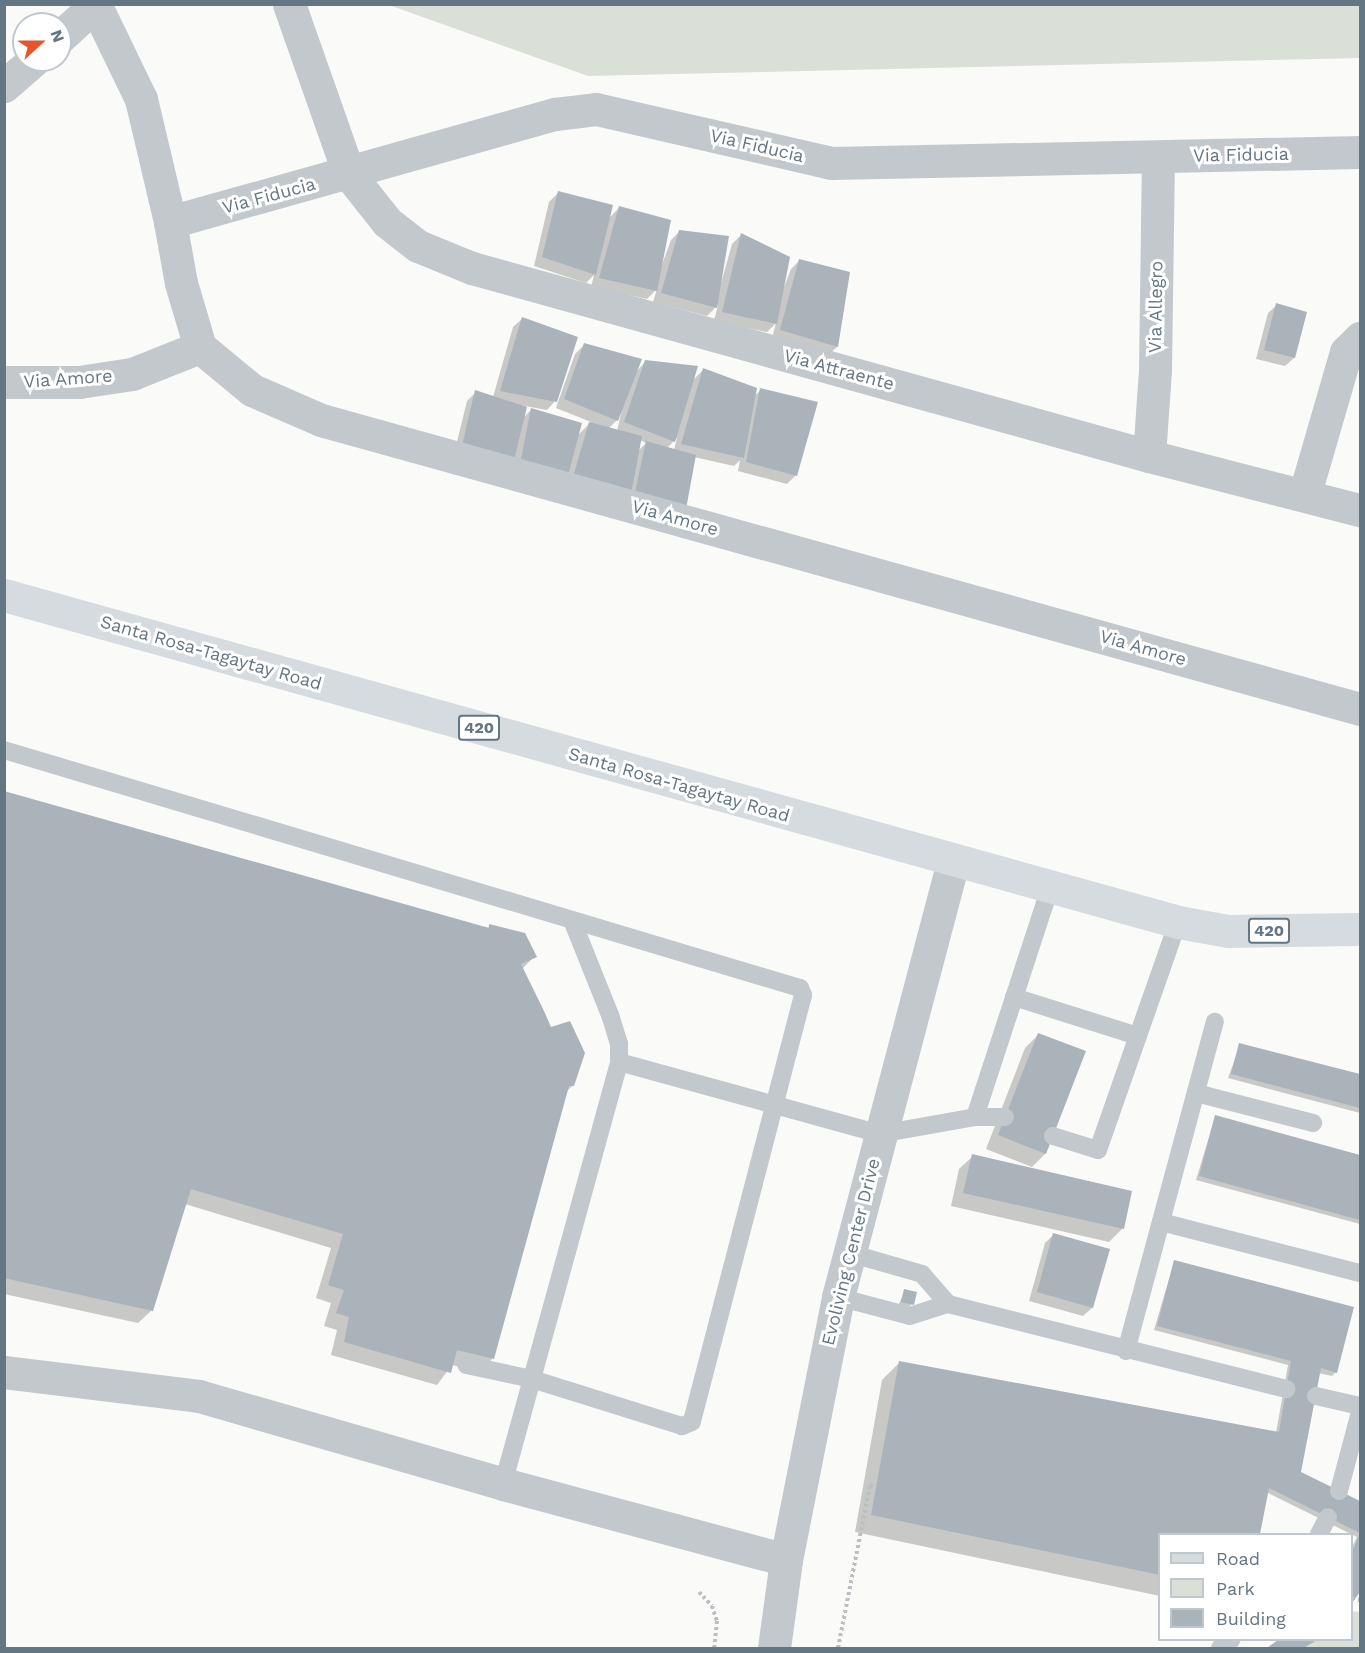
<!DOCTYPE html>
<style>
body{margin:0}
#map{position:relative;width:1365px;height:1653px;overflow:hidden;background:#fafaf8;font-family:"Work Sans",sans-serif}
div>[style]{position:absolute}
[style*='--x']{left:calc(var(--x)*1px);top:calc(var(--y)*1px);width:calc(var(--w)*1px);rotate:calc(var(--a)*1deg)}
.green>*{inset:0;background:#dadfd7}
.shadow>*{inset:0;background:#0003}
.building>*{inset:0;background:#aab3b9}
.path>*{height:4px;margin-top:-2px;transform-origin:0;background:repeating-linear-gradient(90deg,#bbbfc2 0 3px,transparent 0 6px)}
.service>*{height:18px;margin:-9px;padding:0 9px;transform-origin:9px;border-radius:9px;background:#c3c8cc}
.minor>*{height:33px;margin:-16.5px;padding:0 16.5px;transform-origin:16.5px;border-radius:16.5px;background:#c3c8cc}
.tertiary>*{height:33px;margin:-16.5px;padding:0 16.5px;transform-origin:16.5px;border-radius:16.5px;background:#c3c8cc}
.primary>*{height:33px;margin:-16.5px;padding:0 16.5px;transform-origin:16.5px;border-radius:16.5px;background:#d6dbdf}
span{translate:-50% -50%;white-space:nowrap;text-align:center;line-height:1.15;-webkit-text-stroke:6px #fff;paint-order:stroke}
.shield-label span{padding:2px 4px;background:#fff;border:2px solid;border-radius:4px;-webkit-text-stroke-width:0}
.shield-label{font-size:16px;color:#657683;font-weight:700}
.street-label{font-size:18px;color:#657683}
.frame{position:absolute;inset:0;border:6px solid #657683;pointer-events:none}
.legend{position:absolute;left:1158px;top:1533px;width:195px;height:108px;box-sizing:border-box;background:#fff;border:2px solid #c1c8cd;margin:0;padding:8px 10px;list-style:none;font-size:18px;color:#657683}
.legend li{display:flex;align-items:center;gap:12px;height:30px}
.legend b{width:30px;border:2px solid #c1c8cd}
.north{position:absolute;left:12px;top:12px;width:60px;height:60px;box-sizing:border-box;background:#fff;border:2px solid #c1c8cd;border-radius:50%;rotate:69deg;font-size:16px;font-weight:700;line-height:24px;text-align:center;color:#657683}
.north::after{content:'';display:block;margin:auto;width:21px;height:27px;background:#e4572e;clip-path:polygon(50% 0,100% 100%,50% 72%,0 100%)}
</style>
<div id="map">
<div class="green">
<i style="clip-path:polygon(389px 5px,1360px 5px,1360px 58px,588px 76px)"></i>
<i style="clip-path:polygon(1352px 1611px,1360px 1612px,1360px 1648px,1304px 1648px,1317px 1640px,1352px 1640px)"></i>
</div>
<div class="shadow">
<i style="clip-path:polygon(558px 193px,608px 219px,619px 208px,659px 273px,671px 240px,680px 231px,718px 294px,732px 244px,741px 235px,781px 295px,791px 269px,800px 260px,837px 347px,828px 355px,772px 338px,776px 323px,767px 332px,714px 321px,718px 305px,707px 316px,653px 302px,657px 289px,647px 299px,591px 287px,594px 275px,586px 283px,534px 266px,549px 202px)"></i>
<i style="clip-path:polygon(1277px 305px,1294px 358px,1285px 366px,1256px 359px,1268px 313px)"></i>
<i style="clip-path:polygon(evenodd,522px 319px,555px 401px,547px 410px,525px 406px,522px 419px,531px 410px,577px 436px,591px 422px,556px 408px,575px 354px,584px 345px,636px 372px,646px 361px,692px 381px,703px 370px,753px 397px,761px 390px,796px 475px,787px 484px,738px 471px,740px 460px,734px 466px,694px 457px,621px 502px,454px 454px,467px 401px,476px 392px,493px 397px,513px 327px,522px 319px,624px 401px,617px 431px,608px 429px,617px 420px,624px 401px,522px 319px,677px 438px,674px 450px,667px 448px,677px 438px,522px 319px,640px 440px,646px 443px,638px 451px,640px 440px)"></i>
<i style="clip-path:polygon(4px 793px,487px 929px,490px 925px,535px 956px,522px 969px,573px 1085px,565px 1093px,492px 1359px,479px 1372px,452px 1365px,437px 1385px,331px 1355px,337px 1330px,324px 1326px,331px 1303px,316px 1298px,331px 1248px,185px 1204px,152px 1310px,138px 1323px,4px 1294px)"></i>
<i style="clip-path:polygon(1039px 1034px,1045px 1154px,1032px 1167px,986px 1149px,1025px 1048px)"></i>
<i style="clip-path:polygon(1240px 1045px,1360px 1076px,1360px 1113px,1228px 1078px)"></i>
<i style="clip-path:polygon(1215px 1117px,1360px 1156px,1360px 1224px,1196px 1180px)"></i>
<i style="clip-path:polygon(973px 1156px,1130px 1192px,1122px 1229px,1109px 1242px,951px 1206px,959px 1169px)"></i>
<i style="clip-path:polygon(1054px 1234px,1108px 1250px,1092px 1308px,1083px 1316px,1029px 1301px,1045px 1243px)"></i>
<i style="clip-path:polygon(1174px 1262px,1336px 1372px,1332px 1376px,1318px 1373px,1300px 1473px,1360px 1503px,1360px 1589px,1352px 1599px,1352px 1547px,1357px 1537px,1266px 1492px,1258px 1534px,1160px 1534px,1160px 1596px,855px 1532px,882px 1380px,899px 1363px,1276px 1433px,1288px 1365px,1154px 1330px)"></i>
<i style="clip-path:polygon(905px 1290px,912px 1304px,908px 1308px,898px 1306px)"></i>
<i style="clip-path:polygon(1280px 1640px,1315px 1640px,1304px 1648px,1268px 1648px)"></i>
</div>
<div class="building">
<i style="clip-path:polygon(558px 191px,613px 205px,596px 275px,542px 257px)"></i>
<i style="clip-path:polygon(619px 206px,671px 220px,657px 291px,599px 278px)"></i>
<i style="clip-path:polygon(679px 230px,729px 236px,717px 308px,661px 293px)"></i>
<i style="clip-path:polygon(741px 233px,790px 257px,777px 324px,722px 312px)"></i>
<i style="clip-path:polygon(799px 259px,850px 272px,838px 347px,780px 330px)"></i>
<i style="clip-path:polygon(1276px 303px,1307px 312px,1295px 358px,1264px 350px)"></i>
<i style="clip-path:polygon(522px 317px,578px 337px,557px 402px,500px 391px)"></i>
<i style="clip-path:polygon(584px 343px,642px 359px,618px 421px,564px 399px)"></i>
<i style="clip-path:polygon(645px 360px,698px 366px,675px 442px,624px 422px)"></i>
<i style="clip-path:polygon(703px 368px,757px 388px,744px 458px,681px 444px)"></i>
<i style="clip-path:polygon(760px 388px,818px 402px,797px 476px,746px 462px)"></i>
<i style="clip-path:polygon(475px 390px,527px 407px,513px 464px,462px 446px)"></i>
<i style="clip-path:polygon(531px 408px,582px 423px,567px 479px,519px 469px)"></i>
<i style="clip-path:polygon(589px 422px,642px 436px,631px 494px,573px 477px)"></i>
<i style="clip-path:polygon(646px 441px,696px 455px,686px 509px,634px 497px)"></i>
<i style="clip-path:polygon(4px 791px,489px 928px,489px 924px,525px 933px,537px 957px,521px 964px,544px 1011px,551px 1027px,570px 1021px,585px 1053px,574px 1086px,569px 1086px,494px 1359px,457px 1350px,451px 1373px,344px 1342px,349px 1317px,336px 1313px,344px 1290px,328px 1285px,343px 1234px,191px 1189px,153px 1311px,4px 1278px)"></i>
<i style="clip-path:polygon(1038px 1033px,1086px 1051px,1046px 1154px,998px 1135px)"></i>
<i style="clip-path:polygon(1239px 1043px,1360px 1074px,1360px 1108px,1231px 1074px)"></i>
<i style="clip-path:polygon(1215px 1115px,1360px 1155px,1360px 1220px,1199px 1176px)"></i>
<i style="clip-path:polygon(972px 1154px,1132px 1191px,1124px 1229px,963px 1193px)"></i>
<i style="clip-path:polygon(1053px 1233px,1110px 1249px,1093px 1308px,1037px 1292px)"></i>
<i style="clip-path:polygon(1174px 1260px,1354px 1307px,1337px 1373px,1321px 1368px,1301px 1472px,1360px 1501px,1360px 1592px,1352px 1603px,1352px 1552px,1360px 1533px,1269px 1488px,1260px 1534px,1160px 1534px,1160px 1575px,871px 1515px,899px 1361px,1279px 1432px,1291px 1361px,1157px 1326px)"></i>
<i style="clip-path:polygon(904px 1289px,917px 1292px,914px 1305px,901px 1302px)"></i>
<i style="clip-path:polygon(1278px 1640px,1317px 1640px,1304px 1648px,1267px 1648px)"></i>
</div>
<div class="path">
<i style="--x:699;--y:1592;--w:19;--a:47"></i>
<i style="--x:712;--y:1606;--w:16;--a:72"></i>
<i style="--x:717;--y:1621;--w:27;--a:96"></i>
<i style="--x:1352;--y:1598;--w:8;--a:14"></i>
<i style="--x:838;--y:1648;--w:166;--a:-78.9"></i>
<i style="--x:870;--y:1485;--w:7;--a:16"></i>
</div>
<div class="service">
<i style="--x:4;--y:750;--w:831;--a:16.65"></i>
<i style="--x:800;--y:988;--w:8;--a:67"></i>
<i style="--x:803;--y:995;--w:441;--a:104.6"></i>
<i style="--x:692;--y:1422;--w:11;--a:158"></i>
<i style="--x:682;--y:1426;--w:157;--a:-162.6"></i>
<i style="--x:532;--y:1379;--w:67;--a:-168"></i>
<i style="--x:1014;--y:997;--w:130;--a:17.5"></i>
<i style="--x:619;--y:1062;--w:271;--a:15.4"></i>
<i style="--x:880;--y:1134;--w:97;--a:-10.1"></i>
<i style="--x:975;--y:1117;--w:30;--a:0"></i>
<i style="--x:1196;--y:1093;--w:121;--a:14.4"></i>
<i style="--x:975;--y:1117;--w:241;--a:-71.9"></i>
<i style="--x:1053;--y:1136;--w:47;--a:17.3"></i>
<i style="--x:1098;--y:1150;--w:242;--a:-70.7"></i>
<i style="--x:1161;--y:1222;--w:205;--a:14.4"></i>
<i style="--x:849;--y:1253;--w:76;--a:16"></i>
<i style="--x:922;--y:1274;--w:40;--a:49"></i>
<i style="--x:838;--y:1297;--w:74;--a:14.8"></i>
<i style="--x:910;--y:1316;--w:40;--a:-18"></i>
<i style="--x:948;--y:1304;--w:349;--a:14.1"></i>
<i style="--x:1126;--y:1351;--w:341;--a:-74.9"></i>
<i style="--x:1316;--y:1396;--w:45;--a:12.8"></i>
<i style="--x:503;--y:1484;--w:438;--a:-74.6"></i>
<i style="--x:619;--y:1062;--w:18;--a:-90"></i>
<i style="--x:619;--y:1044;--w:30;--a:-107"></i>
<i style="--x:610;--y:1015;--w:102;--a:-111.8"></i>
<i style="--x:1339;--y:1491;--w:82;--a:-75.1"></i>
<i style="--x:1319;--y:1534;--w:19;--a:-62"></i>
<i style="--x:1220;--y:1648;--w:14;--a:-36"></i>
</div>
<div class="minor">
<i style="--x:95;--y:4;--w:106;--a:64.2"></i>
<i style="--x:141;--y:99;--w:126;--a:76.7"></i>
<i style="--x:170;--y:222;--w:62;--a:79.8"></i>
<i style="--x:181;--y:283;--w:67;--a:73.5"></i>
<i style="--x:289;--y:4;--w:180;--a:70.6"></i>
<i style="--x:349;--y:174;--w:61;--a:51.6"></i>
<i style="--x:387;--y:222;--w:39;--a:38"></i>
<i style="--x:418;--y:246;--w:58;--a:22.2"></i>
<i style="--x:472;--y:268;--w:703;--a:15.52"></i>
<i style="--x:1149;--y:456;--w:218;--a:14.4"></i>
<i style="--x:60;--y:37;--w:47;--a:-42.4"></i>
<i style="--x:4;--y:86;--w:40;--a:-41"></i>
<i style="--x:170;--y:222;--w:400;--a:-15.7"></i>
<i style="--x:555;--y:114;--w:41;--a:-7"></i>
<i style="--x:596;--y:109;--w:241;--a:12.9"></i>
<i style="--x:831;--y:163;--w:529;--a:-1.19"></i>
<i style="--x:4;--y:382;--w:75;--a:0"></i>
<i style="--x:79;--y:382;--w:54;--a:-8.6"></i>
<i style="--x:132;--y:374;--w:73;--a:-21.7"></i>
<i style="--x:200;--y:347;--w:67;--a:39.6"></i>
<i style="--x:252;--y:390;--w:75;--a:23.5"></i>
<i style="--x:321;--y:420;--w:1078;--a:15.54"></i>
<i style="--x:1149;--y:456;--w:86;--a:-86"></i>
<i style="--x:1155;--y:370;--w:213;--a:-89.2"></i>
<i style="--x:1305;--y:493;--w:147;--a:-73.8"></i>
<i style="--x:1346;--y:352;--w:20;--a:-45"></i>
<i style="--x:4;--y:1372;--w:196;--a:7"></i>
<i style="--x:199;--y:1396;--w:316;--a:16.1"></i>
<i style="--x:503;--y:1484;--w:293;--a:15"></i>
</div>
<div class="tertiary">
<i style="--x:774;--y:1648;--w:89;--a:-82.2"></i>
<i style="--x:786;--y:1560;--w:268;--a:-78.8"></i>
<i style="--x:838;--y:1297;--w:451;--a:-75.2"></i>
</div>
<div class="primary">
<i style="--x:4;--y:595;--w:1219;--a:15.56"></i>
<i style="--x:1178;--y:922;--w:51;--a:10.2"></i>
<i style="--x:1228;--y:931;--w:132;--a:-0.9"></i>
</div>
<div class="shield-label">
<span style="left:479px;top:728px">420</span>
<span style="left:1269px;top:931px">420</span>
</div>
<div class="street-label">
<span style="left:757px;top:146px;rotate:13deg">Via Fiducia</span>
<span style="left:1241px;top:155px;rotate:-1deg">Via Fiducia</span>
<span style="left:269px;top:196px;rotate:-15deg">Via Fiducia</span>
<span style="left:1156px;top:307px;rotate:-89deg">Via Allegro</span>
<span style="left:839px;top:370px;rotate:15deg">Via Attraente</span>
<span style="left:68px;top:379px;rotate:-4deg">Via Amore</span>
<span style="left:675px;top:518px;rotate:16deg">Via Amore</span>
<span style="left:1143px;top:648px;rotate:16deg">Via Amore</span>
<span style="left:211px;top:653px;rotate:16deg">Santa Rosa-Tagaytay Road</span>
<span style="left:679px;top:785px;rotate:16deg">Santa Rosa-Tagaytay Road</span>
<span style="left:851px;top:1252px;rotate:-76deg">Evoliving Center Drive</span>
</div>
<div class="frame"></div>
<ul class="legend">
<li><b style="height:8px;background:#d6dbdf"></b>Road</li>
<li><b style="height:16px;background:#dadfd7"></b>Park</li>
<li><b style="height:16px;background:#aab3b9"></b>Building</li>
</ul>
<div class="north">N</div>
</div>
